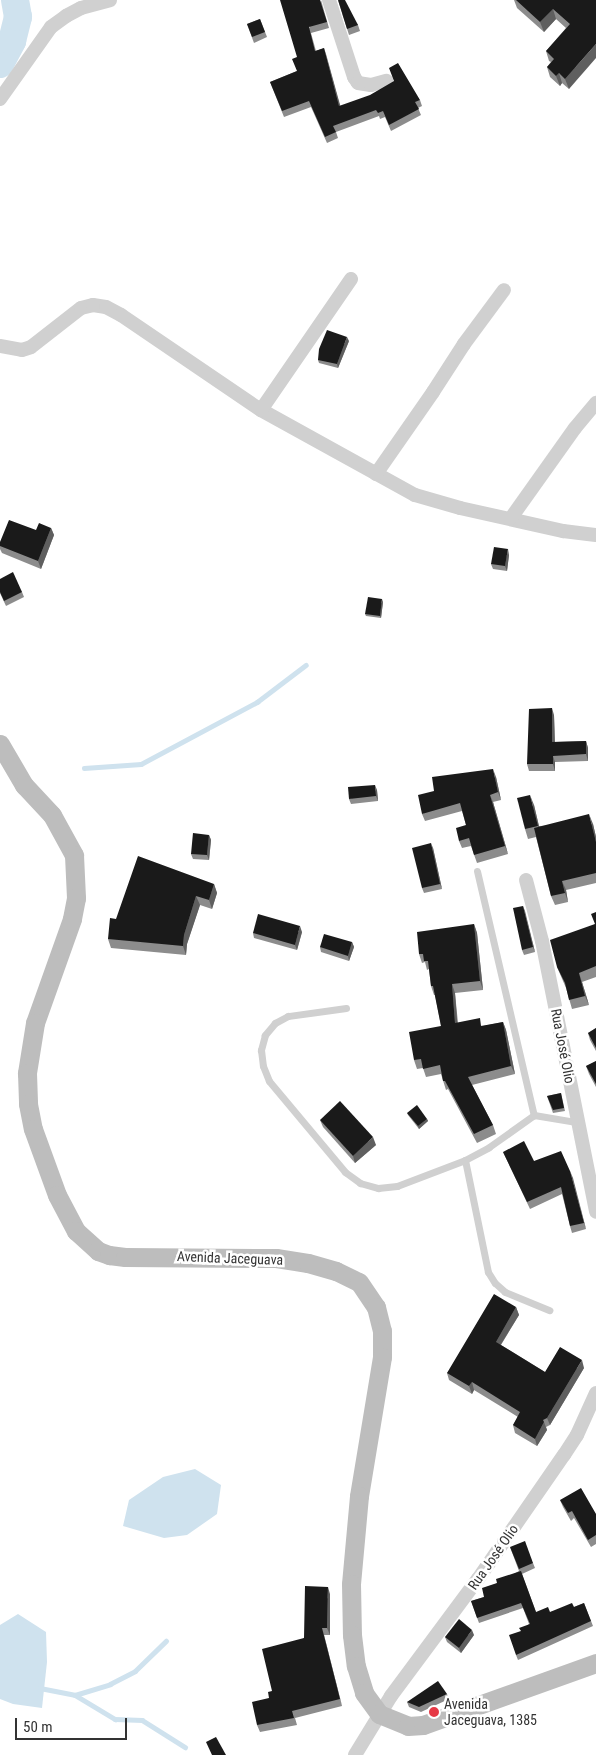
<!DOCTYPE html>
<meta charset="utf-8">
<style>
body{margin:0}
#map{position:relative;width:596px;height:1755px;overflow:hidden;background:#fff;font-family:"Roboto Condensed",sans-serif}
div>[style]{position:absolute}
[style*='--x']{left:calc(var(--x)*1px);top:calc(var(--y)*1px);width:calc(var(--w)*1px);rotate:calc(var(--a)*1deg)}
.water>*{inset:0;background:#cfe2ee}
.stream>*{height:4.5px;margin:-2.25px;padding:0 2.25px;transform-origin:2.25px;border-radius:2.25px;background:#cfe2ee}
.river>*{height:28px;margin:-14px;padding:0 14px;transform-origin:14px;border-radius:14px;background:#cfe2ee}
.service>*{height:7px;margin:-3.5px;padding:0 3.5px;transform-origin:3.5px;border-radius:3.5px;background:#d0d0d0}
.minor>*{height:14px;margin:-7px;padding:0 7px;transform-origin:7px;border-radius:7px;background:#d0d0d0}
.secondary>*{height:19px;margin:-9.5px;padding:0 9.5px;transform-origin:9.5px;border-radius:9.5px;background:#bdbdbd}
.wall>*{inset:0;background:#8c8c8c}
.shaded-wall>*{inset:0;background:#5f5f5f}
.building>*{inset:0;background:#1a1a1a}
.dots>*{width:14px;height:14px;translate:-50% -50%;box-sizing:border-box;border:2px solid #fff;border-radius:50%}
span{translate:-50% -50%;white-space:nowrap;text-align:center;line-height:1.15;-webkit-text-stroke:5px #fff;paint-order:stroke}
.street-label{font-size:14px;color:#333}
.poi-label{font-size:14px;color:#333}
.left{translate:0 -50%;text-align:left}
.scale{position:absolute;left:15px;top:1718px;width:112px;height:22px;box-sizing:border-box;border:2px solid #333;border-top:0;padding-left:6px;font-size:15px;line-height:18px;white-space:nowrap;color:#333;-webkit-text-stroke:4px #fff;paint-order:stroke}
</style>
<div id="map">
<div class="water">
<i style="clip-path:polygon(195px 1469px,221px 1485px,217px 1514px,187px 1535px,164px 1538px,123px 1526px,129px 1500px,163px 1477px)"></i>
<i style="clip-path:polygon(18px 1614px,46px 1632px,47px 1662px,42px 1708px,13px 1704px,0 1699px,0 1625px)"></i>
</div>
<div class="stream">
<i style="--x:84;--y:768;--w:57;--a:-4"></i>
<i style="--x:141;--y:764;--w:132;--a:-28.1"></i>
<i style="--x:257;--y:702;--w:61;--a:-37.1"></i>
<i style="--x:40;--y:1688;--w:36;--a:11"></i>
<i style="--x:75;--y:1695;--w:37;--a:-17"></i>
<i style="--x:110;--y:1684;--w:28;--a:-27"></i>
<i style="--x:135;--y:1671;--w:43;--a:-44.1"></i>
<i style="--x:75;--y:1695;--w:47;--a:31"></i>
<i style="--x:115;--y:1719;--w:27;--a:2"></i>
<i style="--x:142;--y:1720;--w:51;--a:32.1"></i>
</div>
<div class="river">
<i style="--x:0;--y:64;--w:26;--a:-62"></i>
<i style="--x:12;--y:41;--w:25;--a:-76"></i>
<i style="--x:18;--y:17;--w:17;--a:-100"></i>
</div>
<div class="service">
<i style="--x:477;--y:871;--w:251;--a:76.9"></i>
<i style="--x:346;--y:1008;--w:59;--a:172.1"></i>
<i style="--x:288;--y:1016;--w:15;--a:152"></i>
<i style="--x:275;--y:1023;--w:16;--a:130"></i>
<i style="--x:265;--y:1035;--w:16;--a:105"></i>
<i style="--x:261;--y:1050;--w:16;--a:83"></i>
<i style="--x:263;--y:1066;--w:16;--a:68"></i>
<i style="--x:269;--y:1081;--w:119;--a:50.1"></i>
<i style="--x:345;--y:1172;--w:19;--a:36"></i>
<i style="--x:360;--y:1183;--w:19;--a:16"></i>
<i style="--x:378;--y:1188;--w:19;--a:-6"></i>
<i style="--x:397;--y:1186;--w:73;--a:-20.9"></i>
<i style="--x:465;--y:1160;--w:27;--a:-28"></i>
<i style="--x:489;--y:1147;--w:55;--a:-35.4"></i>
<i style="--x:534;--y:1115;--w:43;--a:9.5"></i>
<i style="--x:465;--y:1160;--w:114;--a:78.4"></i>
<i style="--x:488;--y:1272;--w:13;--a:58"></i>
<i style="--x:495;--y:1283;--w:13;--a:42"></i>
<i style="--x:505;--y:1292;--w:48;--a:22.2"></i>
</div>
<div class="minor">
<i style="--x:329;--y:0;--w:81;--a:72"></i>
<i style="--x:354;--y:77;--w:7;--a:56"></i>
<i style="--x:358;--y:83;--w:13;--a:9"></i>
<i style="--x:371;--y:85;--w:16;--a:-15"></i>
<i style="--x:0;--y:99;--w:88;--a:-54.7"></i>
<i style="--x:51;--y:27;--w:19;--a:-36"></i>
<i style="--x:66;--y:16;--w:17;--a:-28"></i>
<i style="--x:81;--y:8;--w:30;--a:-15"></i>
<i style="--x:0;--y:346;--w:22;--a:10"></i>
<i style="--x:22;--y:350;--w:9;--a:-18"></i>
<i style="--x:31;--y:347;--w:63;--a:-38"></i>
<i style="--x:81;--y:308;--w:12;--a:-14"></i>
<i style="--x:93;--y:305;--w:13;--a:9"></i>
<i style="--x:106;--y:307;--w:17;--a:28"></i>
<i style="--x:121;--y:315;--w:169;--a:34.2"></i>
<i style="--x:261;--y:410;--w:176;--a:28.9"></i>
<i style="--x:415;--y:495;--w:47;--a:16.1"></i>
<i style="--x:460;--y:508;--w:106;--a:12.6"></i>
<i style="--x:563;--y:531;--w:33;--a:7"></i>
<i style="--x:261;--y:410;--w:159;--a:-55.5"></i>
<i style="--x:376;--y:474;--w:100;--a:-55.2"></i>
<i style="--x:433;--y:392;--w:57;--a:-57.1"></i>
<i style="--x:464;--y:344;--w:67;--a:-53.5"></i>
<i style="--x:511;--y:518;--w:110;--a:-54.6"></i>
<i style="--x:575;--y:428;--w:33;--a:-50"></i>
<i style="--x:526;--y:880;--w:63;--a:75.3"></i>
<i style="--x:542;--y:941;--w:276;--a:78.7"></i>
<i style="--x:355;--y:1755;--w:69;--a:-58.6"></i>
<i style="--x:391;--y:1696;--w:146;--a:-53.4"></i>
<i style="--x:478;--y:1579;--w:151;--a:-55.3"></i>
<i style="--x:564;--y:1455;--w:24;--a:-57"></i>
<i style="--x:577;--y:1435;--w:46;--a:-65.7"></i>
</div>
<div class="secondary">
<i style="--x:0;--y:744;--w:48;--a:59.7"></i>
<i style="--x:24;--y:785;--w:41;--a:47"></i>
<i style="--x:52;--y:815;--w:46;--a:61.2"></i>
<i style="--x:74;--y:855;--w:43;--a:87.3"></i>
<i style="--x:76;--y:898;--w:21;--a:101"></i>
<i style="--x:72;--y:919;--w:110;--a:109.6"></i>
<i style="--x:35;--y:1023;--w:51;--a:99.1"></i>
<i style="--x:27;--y:1073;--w:31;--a:88"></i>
<i style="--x:28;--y:1104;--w:25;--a:79"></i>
<i style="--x:33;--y:1129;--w:70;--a:70"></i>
<i style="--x:57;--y:1195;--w:41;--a:62.2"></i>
<i style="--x:76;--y:1231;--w:30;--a:42"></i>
<i style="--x:98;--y:1251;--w:12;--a:20"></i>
<i style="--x:109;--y:1255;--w:16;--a:7"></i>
<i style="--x:125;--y:1257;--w:151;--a:0.4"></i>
<i style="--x:276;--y:1258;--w:32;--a:9"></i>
<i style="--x:308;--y:1263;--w:29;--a:16"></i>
<i style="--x:336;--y:1271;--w:25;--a:26"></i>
<i style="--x:359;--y:1282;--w:30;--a:56"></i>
<i style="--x:376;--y:1307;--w:25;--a:76"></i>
<i style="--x:382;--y:1331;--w:26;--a:90"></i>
<i style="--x:382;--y:1357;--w:141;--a:99.4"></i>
<i style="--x:359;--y:1496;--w:88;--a:95.2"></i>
<i style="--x:351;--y:1584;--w:51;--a:88.9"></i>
<i style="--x:352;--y:1635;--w:31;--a:83"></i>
<i style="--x:356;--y:1666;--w:28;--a:73"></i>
<i style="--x:364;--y:1693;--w:26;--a:54"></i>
<i style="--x:379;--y:1714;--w:31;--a:22"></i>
<i style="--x:408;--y:1726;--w:15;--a:-4"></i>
<i style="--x:423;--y:1725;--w:184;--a:-19.7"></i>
</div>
<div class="wall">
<i style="clip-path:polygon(321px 0,329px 28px,311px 33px,316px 51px,324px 48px,340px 106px,420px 100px,422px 106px,418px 108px,421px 115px,391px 131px,385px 117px,380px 119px,379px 116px,336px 132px,338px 138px,327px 143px,311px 107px,284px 117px,270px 82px,297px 71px,297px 57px)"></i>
<i style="clip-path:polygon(338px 0,358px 25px,360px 31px,349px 35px)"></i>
<i style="clip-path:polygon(514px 0,596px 0,569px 89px,562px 83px,560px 86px,550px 77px,547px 67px,551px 62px,549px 61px,546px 51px,566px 28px,556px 19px,544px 32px,517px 8px)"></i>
<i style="clip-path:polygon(260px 19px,267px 37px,254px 43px,247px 24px)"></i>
<i style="clip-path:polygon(349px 341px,338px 368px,319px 363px,318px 360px)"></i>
<i style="clip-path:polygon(51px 528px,54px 535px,41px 569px,2px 553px,0 549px,0 542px,36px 530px)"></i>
<i style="clip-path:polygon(509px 555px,507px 571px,493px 569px,491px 564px)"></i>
<i style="clip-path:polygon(0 579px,22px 592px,24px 597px,6px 606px,0 593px)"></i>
<i style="clip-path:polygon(383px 602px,381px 618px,366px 616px,365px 614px)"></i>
<i style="clip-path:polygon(554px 715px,555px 742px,586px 741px,588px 748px,588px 761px,555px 762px,555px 771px,529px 771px,527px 764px)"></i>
<i style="clip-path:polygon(496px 777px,501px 800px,493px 802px,508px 854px,477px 863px,471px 846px,462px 848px,459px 841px,466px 825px,462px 811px,425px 821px,422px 814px)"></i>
<i style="clip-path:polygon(377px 790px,378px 801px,351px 804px,349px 799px)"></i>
<i style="clip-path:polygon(534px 805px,539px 826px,593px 824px,596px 837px,596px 883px,566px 890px,568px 902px,555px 905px,551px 896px,536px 837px,528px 839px,525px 829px)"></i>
<i style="clip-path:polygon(209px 835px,211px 840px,209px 860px,193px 859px,191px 854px)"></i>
<i style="clip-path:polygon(433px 848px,442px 889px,424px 893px,422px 888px)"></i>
<i style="clip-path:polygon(214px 884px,217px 893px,212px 909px,200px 905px,187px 944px,186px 955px,111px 948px,108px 939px,116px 919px)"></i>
<i style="clip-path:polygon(523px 906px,535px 952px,524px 955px,522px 950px)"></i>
<i style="clip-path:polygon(596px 912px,596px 977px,582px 982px,589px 1005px,572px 1009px,566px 988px,557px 967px,595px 924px)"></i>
<i style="clip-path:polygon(474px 924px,477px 933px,483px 990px,455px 993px,458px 1023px,483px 1026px,503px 1022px,506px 1030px,515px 1074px,472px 1085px,493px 1125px,496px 1134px,477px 1143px,448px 1089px,446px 1090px,441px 1074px,426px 1077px,423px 1068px,417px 1069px,414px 1060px,441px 1026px,435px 995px,434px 995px,431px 986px,429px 969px,427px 970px,425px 962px,422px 963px,419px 954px)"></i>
<i style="clip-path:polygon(302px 932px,297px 950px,254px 938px,253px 933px)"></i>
<i style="clip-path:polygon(352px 942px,354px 947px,349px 961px,321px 952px,320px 947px)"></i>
<i style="clip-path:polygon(596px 1028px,596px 1051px,590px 1040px,588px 1033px)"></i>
<i style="clip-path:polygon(596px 1061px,596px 1087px,589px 1074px,586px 1066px)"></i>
<i style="clip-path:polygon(561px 1093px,565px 1111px,553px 1113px,547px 1096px)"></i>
<i style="clip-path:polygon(407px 1113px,427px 1119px,428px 1121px,419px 1129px,408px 1115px)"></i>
<i style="clip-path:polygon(320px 1120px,376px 1145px,355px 1163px,323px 1127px)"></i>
<i style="clip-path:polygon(503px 1152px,534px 1161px,570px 1171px,586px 1229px,572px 1233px,570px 1226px,562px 1194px,530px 1209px)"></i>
<i style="clip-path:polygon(516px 1307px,519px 1315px,501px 1345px,545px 1372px,584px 1368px,550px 1425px,546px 1427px,547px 1430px,537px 1446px,515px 1433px,513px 1425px,518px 1417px,474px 1390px,472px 1394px,449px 1380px,447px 1373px)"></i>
<i style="clip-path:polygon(560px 1500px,596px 1514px,596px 1544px,591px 1547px,574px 1518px,571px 1521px,563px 1507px)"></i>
<i style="clip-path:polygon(510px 1547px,533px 1563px,535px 1568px,522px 1574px,536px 1612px,550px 1612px,574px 1607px,584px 1603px,593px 1626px,518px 1660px,516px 1655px,521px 1631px,529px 1624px,523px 1608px,479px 1623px,471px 1601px,484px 1597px,497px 1583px,519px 1571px)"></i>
<i style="clip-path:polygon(330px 1594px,330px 1635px,324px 1635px,342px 1706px,295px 1718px,297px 1725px,260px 1732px,257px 1725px,272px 1691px)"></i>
<i style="clip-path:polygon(474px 1635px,461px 1653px,447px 1642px,445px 1637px)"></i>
<i style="clip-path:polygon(447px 1694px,449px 1699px,421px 1712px,409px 1707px,407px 1702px)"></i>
</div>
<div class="shaded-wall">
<i style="clip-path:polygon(553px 9px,556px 19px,544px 32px,540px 22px)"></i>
<i style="clip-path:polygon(596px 44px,596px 58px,569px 89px,565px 79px)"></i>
<i style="clip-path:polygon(324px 48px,326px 54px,342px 112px,339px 106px)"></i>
<i style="clip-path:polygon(559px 73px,562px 83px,560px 86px,556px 76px)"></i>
<i style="clip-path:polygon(347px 337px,349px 341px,338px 368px,337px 364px)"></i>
<i style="clip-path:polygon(51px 528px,54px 535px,41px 569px,38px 561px)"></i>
<i style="clip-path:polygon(508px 549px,509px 555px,507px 571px,505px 566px)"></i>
<i style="clip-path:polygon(382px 599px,383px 602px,381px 618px,380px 616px)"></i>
<i style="clip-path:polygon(552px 708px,554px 715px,555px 749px,552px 742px)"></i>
<i style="clip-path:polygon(586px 741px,588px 748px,588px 761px,586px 754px)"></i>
<i style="clip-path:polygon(553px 756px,555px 762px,555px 771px,553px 764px)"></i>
<i style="clip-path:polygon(493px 769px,496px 777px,501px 800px,498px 792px)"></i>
<i style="clip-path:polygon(375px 785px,377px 790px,378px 801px,376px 796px)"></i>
<i style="clip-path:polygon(490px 795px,493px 802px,508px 854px,505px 846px)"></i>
<i style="clip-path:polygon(530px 795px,534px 805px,541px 835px,538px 826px)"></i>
<i style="clip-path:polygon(589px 814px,593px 824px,596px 837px,596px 842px)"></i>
<i style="clip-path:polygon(209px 835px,211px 840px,209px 860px,207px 855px)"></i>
<i style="clip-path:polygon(431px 843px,433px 848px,442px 889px,440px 884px)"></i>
<i style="clip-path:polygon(562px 881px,566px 890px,568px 902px,565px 893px)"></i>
<i style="clip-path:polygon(214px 884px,217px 893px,212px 909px,209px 900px)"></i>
<i style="clip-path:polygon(196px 896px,200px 905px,187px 944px,186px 955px,183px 946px,184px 935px)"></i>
<i style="clip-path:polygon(523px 906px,525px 911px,535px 952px,533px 947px)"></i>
<i style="clip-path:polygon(474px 924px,477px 933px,483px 990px,480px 981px)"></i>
<i style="clip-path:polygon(300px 926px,302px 932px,297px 950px,295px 945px)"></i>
<i style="clip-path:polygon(352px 942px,354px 947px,349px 961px,348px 956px)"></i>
<i style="clip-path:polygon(579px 973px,582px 982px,589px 1005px,585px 996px)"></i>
<i style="clip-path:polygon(452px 984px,455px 993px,458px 1032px,455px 1023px)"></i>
<i style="clip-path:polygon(503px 1022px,506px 1030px,515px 1074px,511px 1066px)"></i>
<i style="clip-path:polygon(427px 1119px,428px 1121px,419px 1129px,418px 1126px)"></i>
<i style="clip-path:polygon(373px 1137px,376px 1145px,355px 1163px,353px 1156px)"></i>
<i style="clip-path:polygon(570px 1171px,573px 1178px,586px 1229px,584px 1223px)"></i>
<i style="clip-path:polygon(516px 1307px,519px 1315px,498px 1349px,496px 1342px)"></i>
<i style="clip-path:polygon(582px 1360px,584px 1368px,550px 1425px,547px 1418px)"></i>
<i style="clip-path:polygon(472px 1382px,474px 1390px,472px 1394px,469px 1386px)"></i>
<i style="clip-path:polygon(544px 1422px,547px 1430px,537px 1446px,535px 1439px)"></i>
<i style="clip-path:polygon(328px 1587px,330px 1594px,330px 1635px,327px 1628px)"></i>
<i style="clip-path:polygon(322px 1628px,324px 1635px,342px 1706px,340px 1699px)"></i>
<i style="clip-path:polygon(472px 1630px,474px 1635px,461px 1653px,459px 1648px)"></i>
</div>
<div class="building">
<i style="clip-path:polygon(280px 0,320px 0,327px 22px,309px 27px,315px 51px,324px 48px,339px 106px,370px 95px,394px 81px,389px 68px,398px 63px,420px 100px,415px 102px,419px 109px,389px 125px,383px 111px,378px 113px,376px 110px,333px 126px,336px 132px,325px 137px,309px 101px,282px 111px,270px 82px,297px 71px,292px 59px,297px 57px)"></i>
<i style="clip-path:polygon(338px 0,345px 0,358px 25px,347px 29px)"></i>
<i style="clip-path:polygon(516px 0,596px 0,596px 44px,565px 79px,559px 73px,556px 76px,547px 67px,554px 59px,546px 51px,570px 24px,553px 9px,540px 22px)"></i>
<i style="clip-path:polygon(260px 19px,265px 32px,252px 37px,247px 24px)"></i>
<i style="clip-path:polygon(327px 330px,347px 337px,337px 364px,318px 360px,319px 349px)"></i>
<i style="clip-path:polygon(9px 520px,36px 530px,39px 523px,51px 528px,38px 561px,0 546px,0 542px)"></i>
<i style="clip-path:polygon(494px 547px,508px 549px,505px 566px,491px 564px)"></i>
<i style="clip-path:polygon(13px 572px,22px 592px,4px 601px,0 592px,0 579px)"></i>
<i style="clip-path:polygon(368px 597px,382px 599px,380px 616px,365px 614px)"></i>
<i style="clip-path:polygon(552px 708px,552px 742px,586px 741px,586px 754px,553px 756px,553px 764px,527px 764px,529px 709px)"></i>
<i style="clip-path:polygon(493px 769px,498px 792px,490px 795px,505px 846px,474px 855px,469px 838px,459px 841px,456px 828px,466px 825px,460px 803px,422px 814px,418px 795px,434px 791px,432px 777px)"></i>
<i style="clip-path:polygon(375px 785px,376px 796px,349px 799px,348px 787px)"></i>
<i style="clip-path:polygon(530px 795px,538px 826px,525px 829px,517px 798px)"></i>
<i style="clip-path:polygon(589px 814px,596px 842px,596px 873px,562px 881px,565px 893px,551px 896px,534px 828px)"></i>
<i style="clip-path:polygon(193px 833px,209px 835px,207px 855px,191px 854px)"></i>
<i style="clip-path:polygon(431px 843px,440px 884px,422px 888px,412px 848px)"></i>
<i style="clip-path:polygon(138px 856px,214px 884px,209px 900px,196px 896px,184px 935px,183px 946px,108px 939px,110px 918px,116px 919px)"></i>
<i style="clip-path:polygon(523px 906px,533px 947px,522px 950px,513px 908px)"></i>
<i style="clip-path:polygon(596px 912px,596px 966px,579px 973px,585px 996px,569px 1000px,565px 983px,557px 967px,550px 940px,595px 924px,591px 914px)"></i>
<i style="clip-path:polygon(258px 914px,300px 926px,295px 945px,253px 933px)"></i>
<i style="clip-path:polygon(474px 924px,480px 981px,452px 984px,455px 1023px,480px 1018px,481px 1026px,503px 1022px,511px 1066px,468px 1077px,493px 1125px,474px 1134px,445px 1081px,443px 1081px,440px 1065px,423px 1069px,421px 1059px,414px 1060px,409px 1032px,441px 1026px,433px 986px,431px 986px,428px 961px,424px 961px,423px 954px,419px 954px,417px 932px)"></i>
<i style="clip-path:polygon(324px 934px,352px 942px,348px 956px,320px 947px)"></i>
<i style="clip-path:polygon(596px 1028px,596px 1048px,588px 1033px)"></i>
<i style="clip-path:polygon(596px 1061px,596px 1084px,586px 1066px)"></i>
<i style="clip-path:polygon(561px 1093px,564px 1108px,553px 1110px,547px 1096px)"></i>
<i style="clip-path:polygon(340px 1101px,373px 1137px,353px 1156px,320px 1120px)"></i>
<i style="clip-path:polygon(417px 1105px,427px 1119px,418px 1126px,407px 1113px)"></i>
<i style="clip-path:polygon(524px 1141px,534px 1161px,561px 1151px,570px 1171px,584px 1223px,570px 1226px,561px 1187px,527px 1202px,503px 1152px)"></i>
<i style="clip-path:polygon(494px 1294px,516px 1307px,496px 1342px,545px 1372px,560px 1347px,582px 1360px,547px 1418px,543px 1420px,544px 1422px,535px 1439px,513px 1425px,520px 1412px,472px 1382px,469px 1386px,447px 1373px)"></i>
<i style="clip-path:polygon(581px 1488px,596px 1514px,596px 1535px,588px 1540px,572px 1511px,568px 1513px,560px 1500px)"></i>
<i style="clip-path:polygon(525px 1541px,533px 1563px,519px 1569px,510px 1547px)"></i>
<i style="clip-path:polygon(521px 1571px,536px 1612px,548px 1607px,550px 1612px,572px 1603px,574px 1607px,584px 1603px,591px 1621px,516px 1655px,509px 1635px,521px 1631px,519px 1628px,530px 1624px,521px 1603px,477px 1618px,471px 1601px,484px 1597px,482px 1588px,497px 1583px,496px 1579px)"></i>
<i style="clip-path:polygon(305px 1586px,328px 1587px,327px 1628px,322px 1628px,340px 1699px,292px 1711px,294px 1718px,257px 1725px,252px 1702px,269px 1698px,268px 1692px,272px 1691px,262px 1649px,304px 1638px)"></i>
<i style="clip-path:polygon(459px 1619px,472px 1630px,459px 1648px,445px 1637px)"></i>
<i style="clip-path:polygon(438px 1681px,447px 1694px,419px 1707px,407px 1702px)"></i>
<i style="clip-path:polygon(216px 1737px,226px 1755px,212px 1755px,206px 1742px)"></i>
</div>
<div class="dots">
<i style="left:434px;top:1712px;background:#e63946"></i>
</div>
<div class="street-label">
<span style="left:563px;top:1046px;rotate:79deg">Rua José Olio</span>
<span style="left:230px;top:1258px;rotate:2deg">Avenida Jaceguava</span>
<span style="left:493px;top:1557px;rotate:-55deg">Rua José Olio</span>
</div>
<div class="poi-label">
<span class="left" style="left:444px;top:1712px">Avenida<br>Jaceguava, 1385</span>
</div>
<div class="scale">50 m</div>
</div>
